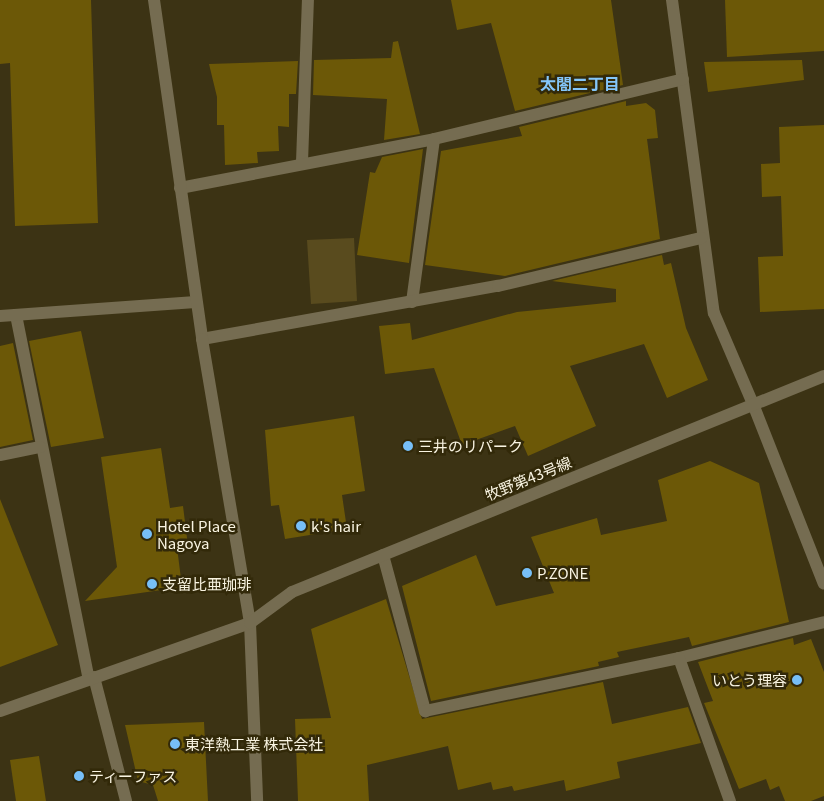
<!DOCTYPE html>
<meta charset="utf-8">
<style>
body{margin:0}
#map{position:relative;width:824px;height:801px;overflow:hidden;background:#3c3314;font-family:Georgia,"Noto Sans JP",serif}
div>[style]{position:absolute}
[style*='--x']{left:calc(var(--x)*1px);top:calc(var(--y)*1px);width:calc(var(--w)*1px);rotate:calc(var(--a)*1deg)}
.green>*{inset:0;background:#594b1e}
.building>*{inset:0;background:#6c5807}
.minor>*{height:12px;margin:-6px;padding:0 6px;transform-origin:6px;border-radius:6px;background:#756c51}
.tertiary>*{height:12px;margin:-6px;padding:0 6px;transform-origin:6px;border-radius:6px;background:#756c51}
.dots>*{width:14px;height:14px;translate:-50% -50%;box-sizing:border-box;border:2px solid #322909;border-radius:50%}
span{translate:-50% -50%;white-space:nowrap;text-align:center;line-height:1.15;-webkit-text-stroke:5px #322909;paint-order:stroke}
.poi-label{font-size:15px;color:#f9f4e2}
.left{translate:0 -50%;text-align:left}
.right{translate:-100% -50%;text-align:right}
.street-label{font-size:15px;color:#f9f4e2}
.neighbourhood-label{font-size:16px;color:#84c6fa;font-weight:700}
</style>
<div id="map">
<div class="green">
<i style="clip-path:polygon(354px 238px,357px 301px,311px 304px,307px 240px)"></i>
</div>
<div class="building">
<i style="clip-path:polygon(0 0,91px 0,98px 223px,15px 226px,10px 63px,0 64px)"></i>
<i style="clip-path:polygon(451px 0,611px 0,623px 85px,515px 111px,491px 23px,457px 30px)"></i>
<i style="clip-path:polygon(725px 0,824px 0,824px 51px,727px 57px)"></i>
<i style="clip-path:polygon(398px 41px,420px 134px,384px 140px,387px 99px,313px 95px,314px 60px,391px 58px,393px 42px)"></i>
<i style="clip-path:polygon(802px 60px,804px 80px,708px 92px,704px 62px)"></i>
<i style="clip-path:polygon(298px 61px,296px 94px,289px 94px,289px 127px,278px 126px,279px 151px,257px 152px,258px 163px,225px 165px,224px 125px,217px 125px,217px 97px,209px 64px)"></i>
<i style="clip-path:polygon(626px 101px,626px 106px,646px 103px,655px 110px,658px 138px,647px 139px,660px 239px,505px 276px,425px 265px,441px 151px,522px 136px,519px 127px)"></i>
<i style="clip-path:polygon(824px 125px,824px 309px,760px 312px,758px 257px,783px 256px,781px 196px,762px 197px,761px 164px,780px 163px,779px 127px)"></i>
<i style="clip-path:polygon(423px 149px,409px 263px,357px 255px,370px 172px,375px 173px,382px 157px)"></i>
<i style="clip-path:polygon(662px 255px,664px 265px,671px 263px,686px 328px,708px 380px,667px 398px,644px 344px,570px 366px,596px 426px,528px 456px,515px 426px,462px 445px,434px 368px,385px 374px,379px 326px,410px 323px,412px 340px,517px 312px,616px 302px,616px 289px,552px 281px)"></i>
<i style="clip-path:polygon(81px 331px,104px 438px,51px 447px,29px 341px)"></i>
<i style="clip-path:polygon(13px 343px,33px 440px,0 447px,0 346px)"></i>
<i style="clip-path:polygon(354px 416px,365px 491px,342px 495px,347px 529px,285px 539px,279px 505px,271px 506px,265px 430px)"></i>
<i style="clip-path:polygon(161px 448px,170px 508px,183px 506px,188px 546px,177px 547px,182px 587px,85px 601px,117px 567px,101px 457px)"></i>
<i style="clip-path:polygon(710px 461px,759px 483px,789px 622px,692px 646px,689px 637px,617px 652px,619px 657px,598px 662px,599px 666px,431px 701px,402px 586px,476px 555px,496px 606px,554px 593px,531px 537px,597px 518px,601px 535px,667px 521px,658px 480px)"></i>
<i style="clip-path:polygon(0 499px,58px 645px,0 667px)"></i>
<i style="clip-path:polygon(386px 599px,422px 719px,603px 682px,612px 724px,688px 707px,701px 743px,617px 762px,620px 778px,566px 791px,564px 780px,514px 791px,512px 786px,493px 790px,491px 782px,458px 790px,448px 746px,367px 765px,369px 801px,298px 801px,295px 719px,331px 718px,311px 629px)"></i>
<i style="clip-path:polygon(793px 638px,794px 645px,811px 639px,824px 672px,824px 796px,811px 801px,785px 801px,779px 786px,770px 790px,766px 779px,739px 789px,704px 703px,713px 701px,698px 662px)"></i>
<i style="clip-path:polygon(204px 722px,208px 801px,158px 801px,153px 785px,138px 781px,125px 725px)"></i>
<i style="clip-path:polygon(39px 756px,46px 801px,16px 801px,10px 760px)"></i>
</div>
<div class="minor">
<i style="--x:672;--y:0;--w:316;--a:82.4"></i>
<i style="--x:714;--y:313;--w:99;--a:66.8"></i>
<i style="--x:302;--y:162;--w:162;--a:-87.9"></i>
<i style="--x:180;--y:188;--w:259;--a:-10.9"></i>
<i style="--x:434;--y:139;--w:256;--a:-13.5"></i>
<i style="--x:412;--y:302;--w:164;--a:-82.3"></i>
<i style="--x:16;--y:315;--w:371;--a:78.7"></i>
<i style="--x:0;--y:316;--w:196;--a:-4.1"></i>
<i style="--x:202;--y:339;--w:301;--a:-10.2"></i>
<i style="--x:498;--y:286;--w:209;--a:-13.3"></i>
<i style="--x:0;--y:455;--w:41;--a:-11.3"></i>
<i style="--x:383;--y:555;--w:162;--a:74.9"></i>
<i style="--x:425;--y:711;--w:259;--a:-11.8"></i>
<i style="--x:679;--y:658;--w:149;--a:-13.9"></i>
<i style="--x:679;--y:658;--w:152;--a:70.4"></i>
<i style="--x:94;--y:677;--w:128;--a:75.5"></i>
</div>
<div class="tertiary">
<i style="--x:154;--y:0;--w:342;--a:81.9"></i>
<i style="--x:202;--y:339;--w:288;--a:80.4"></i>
<i style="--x:250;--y:623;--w:178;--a:87.7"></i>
<i style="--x:753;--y:404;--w:193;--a:68.5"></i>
<i style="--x:0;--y:711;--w:265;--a:-19.4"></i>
<i style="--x:250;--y:623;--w:52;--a:-36.4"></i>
<i style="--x:292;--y:592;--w:574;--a:-22.1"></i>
</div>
<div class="dots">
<i style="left:408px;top:446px;background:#77bff7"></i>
<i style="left:301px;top:526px;background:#77bff7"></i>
<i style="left:147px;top:534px;background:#77bff7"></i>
<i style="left:527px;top:573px;background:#77bff7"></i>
<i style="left:152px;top:584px;background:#77bff7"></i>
<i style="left:797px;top:680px;background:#77bff7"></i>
<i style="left:175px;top:744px;background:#77bff7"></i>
<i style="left:79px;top:776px;background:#77bff7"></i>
</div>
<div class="poi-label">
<span class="left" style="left:418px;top:446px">三井のリパーク</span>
<span class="left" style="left:157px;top:534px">Hotel Place<br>Nagoya</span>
<span class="left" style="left:311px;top:526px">k's hair</span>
<span class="left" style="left:537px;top:573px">P.ZONE</span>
<span class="left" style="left:162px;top:584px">支留比亜珈琲</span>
<span class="right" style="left:787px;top:680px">いとう理容</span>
<span class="left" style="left:185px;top:744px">東洋熱工業 株式会社</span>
<span class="left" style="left:89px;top:776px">ティーファス</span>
</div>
<div class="street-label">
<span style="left:528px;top:478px;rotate:-22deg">牧野第43号線</span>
</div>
<div class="neighbourhood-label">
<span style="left:580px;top:83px">太閤二丁目</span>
</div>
</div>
